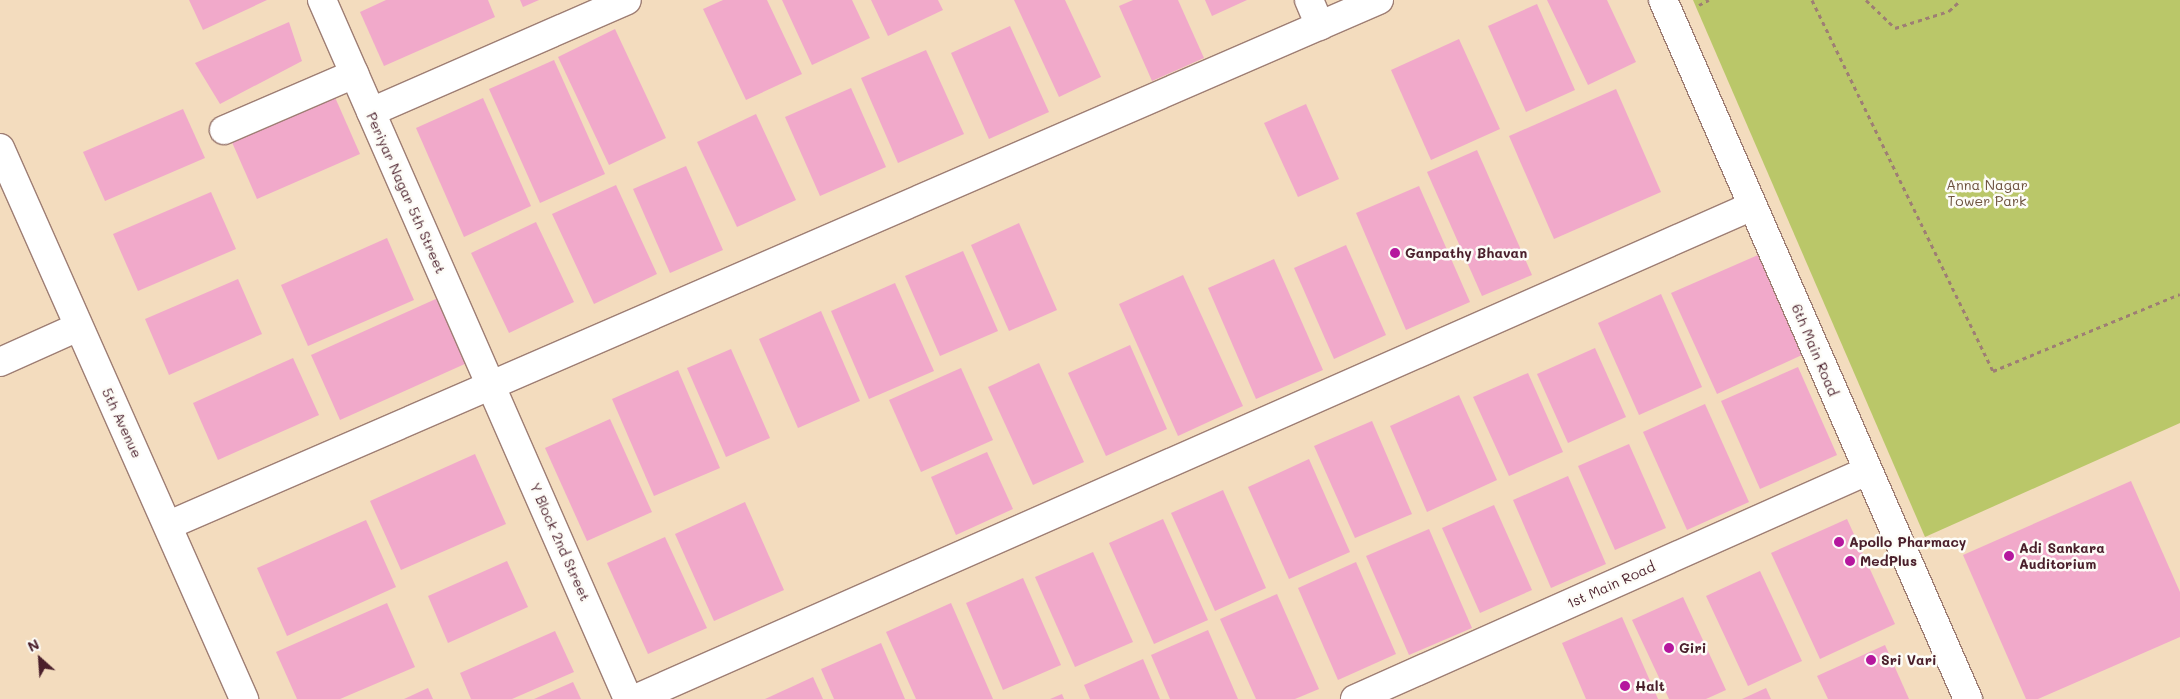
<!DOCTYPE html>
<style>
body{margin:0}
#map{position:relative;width:2180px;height:699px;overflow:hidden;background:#f3dcbe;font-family:Mali,sans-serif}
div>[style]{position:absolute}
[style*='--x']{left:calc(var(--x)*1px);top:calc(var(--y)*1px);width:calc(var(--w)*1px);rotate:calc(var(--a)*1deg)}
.green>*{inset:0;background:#bac769}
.building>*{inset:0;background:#f1a9ca}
.path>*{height:3px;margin-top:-1.5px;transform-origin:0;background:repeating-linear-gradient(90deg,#9e7e74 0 4px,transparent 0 8px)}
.roads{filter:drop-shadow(1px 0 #9e7e74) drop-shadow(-1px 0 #9e7e74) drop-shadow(0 1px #9e7e74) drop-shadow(0 -1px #9e7e74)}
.minor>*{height:28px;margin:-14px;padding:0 14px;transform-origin:14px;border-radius:14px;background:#fff}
.dots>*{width:14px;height:14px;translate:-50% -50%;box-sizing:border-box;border:2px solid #fdfcf7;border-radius:50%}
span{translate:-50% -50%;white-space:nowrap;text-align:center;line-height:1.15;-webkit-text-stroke:5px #fdfcf7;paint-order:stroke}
.park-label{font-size:14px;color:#6c513e}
.street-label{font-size:14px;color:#4a1f2b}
.poi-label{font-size:14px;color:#4a1f2b;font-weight:700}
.left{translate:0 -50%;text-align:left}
.north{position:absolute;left:15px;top:634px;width:50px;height:50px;-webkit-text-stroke:4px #fdfcf7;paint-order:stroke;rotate:334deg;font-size:14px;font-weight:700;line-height:20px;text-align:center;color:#4a1f2b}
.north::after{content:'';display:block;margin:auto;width:18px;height:22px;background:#4a1f2b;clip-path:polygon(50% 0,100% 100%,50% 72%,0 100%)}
</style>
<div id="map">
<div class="green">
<i style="clip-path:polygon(1693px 0,2180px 0,2180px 423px,1925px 537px)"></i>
</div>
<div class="building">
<i style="clip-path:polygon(189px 0,267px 0,203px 30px)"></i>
<i style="clip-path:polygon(386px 0,488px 0,495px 17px,384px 66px,360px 12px)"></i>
<i style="clip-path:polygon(520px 0,539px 0,523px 7px)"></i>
<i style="clip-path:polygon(723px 0,767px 0,802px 74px,746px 100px,703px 9px)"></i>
<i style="clip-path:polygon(782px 0,852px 0,870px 38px,812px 65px)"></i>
<i style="clip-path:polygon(871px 0,938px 0,943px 10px,888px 36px)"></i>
<i style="clip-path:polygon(1014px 0,1065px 0,1101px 77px,1059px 97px)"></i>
<i style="clip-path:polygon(1133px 0,1178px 0,1204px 58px,1152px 81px,1119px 6px)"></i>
<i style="clip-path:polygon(1205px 0,1247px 0,1212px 16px)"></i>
<i style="clip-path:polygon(1547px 0,1607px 0,1636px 62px,1588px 85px)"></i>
<i style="clip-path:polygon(1537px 4px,1575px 90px,1526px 112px,1488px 26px)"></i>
<i style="clip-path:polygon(289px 22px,302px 61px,220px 104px,195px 63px)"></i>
<i style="clip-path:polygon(1010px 26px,1049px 112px,989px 139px,951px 53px)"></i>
<i style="clip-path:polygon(615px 29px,666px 138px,609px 165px,558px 57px)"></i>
<i style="clip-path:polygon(1459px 39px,1500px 129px,1431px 160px,1391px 70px)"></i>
<i style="clip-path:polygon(926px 50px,964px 134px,898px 163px,861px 78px)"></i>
<i style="clip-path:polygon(554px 60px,605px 174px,540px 203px,489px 89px)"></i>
<i style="clip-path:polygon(851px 88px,886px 167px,820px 196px,785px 117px)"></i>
<i style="clip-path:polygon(1616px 89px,1661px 192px,1554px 239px,1509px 136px)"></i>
<i style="clip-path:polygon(334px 95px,360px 154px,257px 199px,231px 140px)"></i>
<i style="clip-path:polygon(483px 98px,531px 206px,464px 237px,416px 128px)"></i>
<i style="clip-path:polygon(1306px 104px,1339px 179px,1298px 197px,1264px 123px)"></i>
<i style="clip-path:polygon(183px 109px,205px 158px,105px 201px,83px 152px)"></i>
<i style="clip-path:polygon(756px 114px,796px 200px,737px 227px,697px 142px)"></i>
<i style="clip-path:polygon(1477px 150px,1532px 275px,1482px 296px,1427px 172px)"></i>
<i style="clip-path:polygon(686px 166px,723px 250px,670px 273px,633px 189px)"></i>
<i style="clip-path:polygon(616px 185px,657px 274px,594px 304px,552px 214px)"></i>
<i style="clip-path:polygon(1419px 186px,1470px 302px,1406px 330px,1356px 213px)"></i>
<i style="clip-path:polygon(211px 192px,236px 249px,138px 291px,113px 234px)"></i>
<i style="clip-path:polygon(536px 222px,574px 302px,509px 333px,471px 253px)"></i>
<i style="clip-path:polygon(1019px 223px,1057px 310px,1009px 331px,971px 245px)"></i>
<i style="clip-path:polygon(387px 238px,414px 300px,308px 346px,281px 285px)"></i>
<i style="clip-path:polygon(1346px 245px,1386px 335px,1334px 359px,1294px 268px)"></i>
<i style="clip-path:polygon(963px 251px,998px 331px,940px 356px,905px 276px)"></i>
<i style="clip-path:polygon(1758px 255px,1802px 355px,1717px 394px,1671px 293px)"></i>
<i style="clip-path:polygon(1274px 259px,1323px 370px,1256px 399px,1208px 288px)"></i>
<i style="clip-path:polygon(1183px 275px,1243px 406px,1178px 436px,1119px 304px)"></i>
<i style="clip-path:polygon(238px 279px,262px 334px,169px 375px,145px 319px)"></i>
<i style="clip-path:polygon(895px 283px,934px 371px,869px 399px,831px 311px)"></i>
<i style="clip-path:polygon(1661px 294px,1702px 387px,1639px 415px,1598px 323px)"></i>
<i style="clip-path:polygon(438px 298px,467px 363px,340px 420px,311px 355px)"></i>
<i style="clip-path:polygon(821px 311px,860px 401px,798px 428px,759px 339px)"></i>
<i style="clip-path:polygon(1130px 345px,1167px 429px,1106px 456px,1068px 373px)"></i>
<i style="clip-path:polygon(1595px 348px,1626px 417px,1568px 443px,1537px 374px)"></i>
<i style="clip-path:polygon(731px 349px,770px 438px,726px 457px,687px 368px)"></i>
<i style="clip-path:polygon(293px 358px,319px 415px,218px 460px,193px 403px)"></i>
<i style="clip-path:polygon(1039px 363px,1084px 462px,1033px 485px,988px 387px)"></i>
<i style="clip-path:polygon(1798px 367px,1837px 455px,1760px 489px,1721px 401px)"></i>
<i style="clip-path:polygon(961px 368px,993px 440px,921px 472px,889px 400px)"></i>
<i style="clip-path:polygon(678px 370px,720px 468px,654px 496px,612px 399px)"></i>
<i style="clip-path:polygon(1528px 373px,1563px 452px,1509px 476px,1473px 397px)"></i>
<i style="clip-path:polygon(1459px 395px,1497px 480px,1427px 512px,1390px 426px)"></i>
<i style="clip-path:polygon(1705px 404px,1749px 502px,1687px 530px,1643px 432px)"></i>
<i style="clip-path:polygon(610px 419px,652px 512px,587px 541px,545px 448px)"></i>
<i style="clip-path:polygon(1372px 421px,1412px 514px,1355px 538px,1314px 446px)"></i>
<i style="clip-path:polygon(1629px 444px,1666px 528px,1615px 550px,1578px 466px)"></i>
<i style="clip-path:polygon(987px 452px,1013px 509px,956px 535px,931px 477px)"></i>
<i style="clip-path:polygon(475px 454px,506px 524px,401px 570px,370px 501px)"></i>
<i style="clip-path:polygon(1309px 459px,1350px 552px,1289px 579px,1248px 487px)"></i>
<i style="clip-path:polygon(1568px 476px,1606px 564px,1551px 588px,1513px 500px)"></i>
<i style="clip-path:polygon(2131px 481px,2180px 592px,2180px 637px,2038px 699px,2026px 699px,1963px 555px)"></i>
<i style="clip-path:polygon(1223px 490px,1266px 588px,1215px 611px,1171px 513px)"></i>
<i style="clip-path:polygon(745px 502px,784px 590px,714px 621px,675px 534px)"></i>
<i style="clip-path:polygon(1494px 505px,1532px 590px,1480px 613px,1442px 528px)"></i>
<i style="clip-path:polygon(1163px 519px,1208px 620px,1154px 644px,1109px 543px)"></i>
<i style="clip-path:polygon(1847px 519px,1895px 624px,1820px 659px,1771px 553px)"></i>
<i style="clip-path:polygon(366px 520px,396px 587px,287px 636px,257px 568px)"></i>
<i style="clip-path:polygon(1429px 529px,1472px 628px,1409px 655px,1366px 556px)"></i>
<i style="clip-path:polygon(665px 537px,707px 628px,648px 654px,607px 563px)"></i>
<i style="clip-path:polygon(1093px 552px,1133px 642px,1075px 667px,1035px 577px)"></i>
<i style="clip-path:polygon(507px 561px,528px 607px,448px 643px,428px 596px)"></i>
<i style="clip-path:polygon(1356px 562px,1396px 654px,1338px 680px,1298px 588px)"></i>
<i style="clip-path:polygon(1760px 571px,1802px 661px,1748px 686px,1706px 596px)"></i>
<i style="clip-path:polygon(1023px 578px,1061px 665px,1003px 690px,966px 603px)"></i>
<i style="clip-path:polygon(1277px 594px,1319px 689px,1295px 699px,1256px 699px,1220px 619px)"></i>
<i style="clip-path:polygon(1683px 597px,1726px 690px,1706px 699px,1669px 699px,1632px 620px)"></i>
<i style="clip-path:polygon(387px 603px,415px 667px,340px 699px,297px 699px,276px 652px)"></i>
<i style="clip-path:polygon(951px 603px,993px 699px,916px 699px,886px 632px)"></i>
<i style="clip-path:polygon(1622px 617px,1658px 699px,1586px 699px,1562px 643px)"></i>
<i style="clip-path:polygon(1208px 630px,1238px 699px,1170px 699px,1151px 655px)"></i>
<i style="clip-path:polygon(555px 631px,574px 672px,512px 699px,471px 699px,460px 673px)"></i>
<i style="clip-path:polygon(881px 643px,905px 699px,834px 699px,821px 669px)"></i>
<i style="clip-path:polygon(1885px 645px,1909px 699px,1828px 699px,1817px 676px)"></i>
<i style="clip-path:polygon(1143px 659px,1160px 699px,1090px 699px,1084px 685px)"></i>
<i style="clip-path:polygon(813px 677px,823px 699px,765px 699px)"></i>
<i style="clip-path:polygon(573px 682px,581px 699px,534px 699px)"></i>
<i style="clip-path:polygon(428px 688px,433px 699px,404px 699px)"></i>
<i style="clip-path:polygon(1766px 688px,1771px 699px,1742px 699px)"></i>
<i style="clip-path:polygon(1062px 694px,1064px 699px,1050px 699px)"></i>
</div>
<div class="path">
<i style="--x:1812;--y:0;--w:413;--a:64"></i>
<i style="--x:1993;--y:371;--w:202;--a:-22.4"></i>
<i style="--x:1866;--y:0;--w:40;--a:44"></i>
<i style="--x:1895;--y:28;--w:57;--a:-17.5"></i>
<i style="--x:1949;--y:11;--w:16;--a:-43"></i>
<i style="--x:1699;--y:5;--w:11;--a:-27"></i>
</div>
<div class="roads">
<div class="minor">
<i style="--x:322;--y:0;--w:763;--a:66.36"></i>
<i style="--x:1309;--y:0;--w:28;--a:67"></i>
<i style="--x:1663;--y:0;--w:763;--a:66.43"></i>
<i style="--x:371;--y:112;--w:279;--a:-23.6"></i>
<i style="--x:224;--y:130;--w:142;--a:-23.3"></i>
<i style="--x:0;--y:148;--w:603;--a:66.11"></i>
<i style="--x:0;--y:362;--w:85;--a:-24.2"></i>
<i style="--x:169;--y:525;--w:1319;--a:-23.46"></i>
<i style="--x:635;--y:699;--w:1221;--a:-23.81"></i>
<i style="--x:1355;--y:699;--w:560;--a:-24"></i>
</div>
</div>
<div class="dots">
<i style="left:1395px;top:253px;background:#b5179e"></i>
<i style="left:1839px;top:542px;background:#b5179e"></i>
<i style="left:2009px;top:556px;background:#b5179e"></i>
<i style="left:1850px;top:561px;background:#b5179e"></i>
<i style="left:1669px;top:648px;background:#b5179e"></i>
<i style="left:1871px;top:660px;background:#b5179e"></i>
<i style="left:1625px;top:686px;background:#b5179e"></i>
</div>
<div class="park-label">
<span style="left:1987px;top:193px">Anna Nagar<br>Tower Park</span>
</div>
<div class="street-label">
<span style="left:406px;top:193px;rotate:66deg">Periyar Nagar 5th Street</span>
<span style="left:1815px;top:350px;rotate:67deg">6th Main Road</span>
<span style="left:122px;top:423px;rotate:65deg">5th Avenue</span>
<span style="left:560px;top:542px;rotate:66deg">Y Block 2nd Street</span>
<span style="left:1611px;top:585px;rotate:-24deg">1st Main Road</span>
</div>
<div class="poi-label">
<span class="left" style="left:1405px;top:253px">Ganpathy Bhavan</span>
<span class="left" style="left:1849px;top:542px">Apollo Pharmacy</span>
<span class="left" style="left:2019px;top:556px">Adi Sankara<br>Auditorium</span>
<span class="left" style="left:1860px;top:561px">MedPlus</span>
<span class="left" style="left:1679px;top:648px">Giri</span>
<span class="left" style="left:1881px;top:660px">Sri Vari</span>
<span class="left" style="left:1635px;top:686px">Halt</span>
</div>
<div class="north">N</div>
</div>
